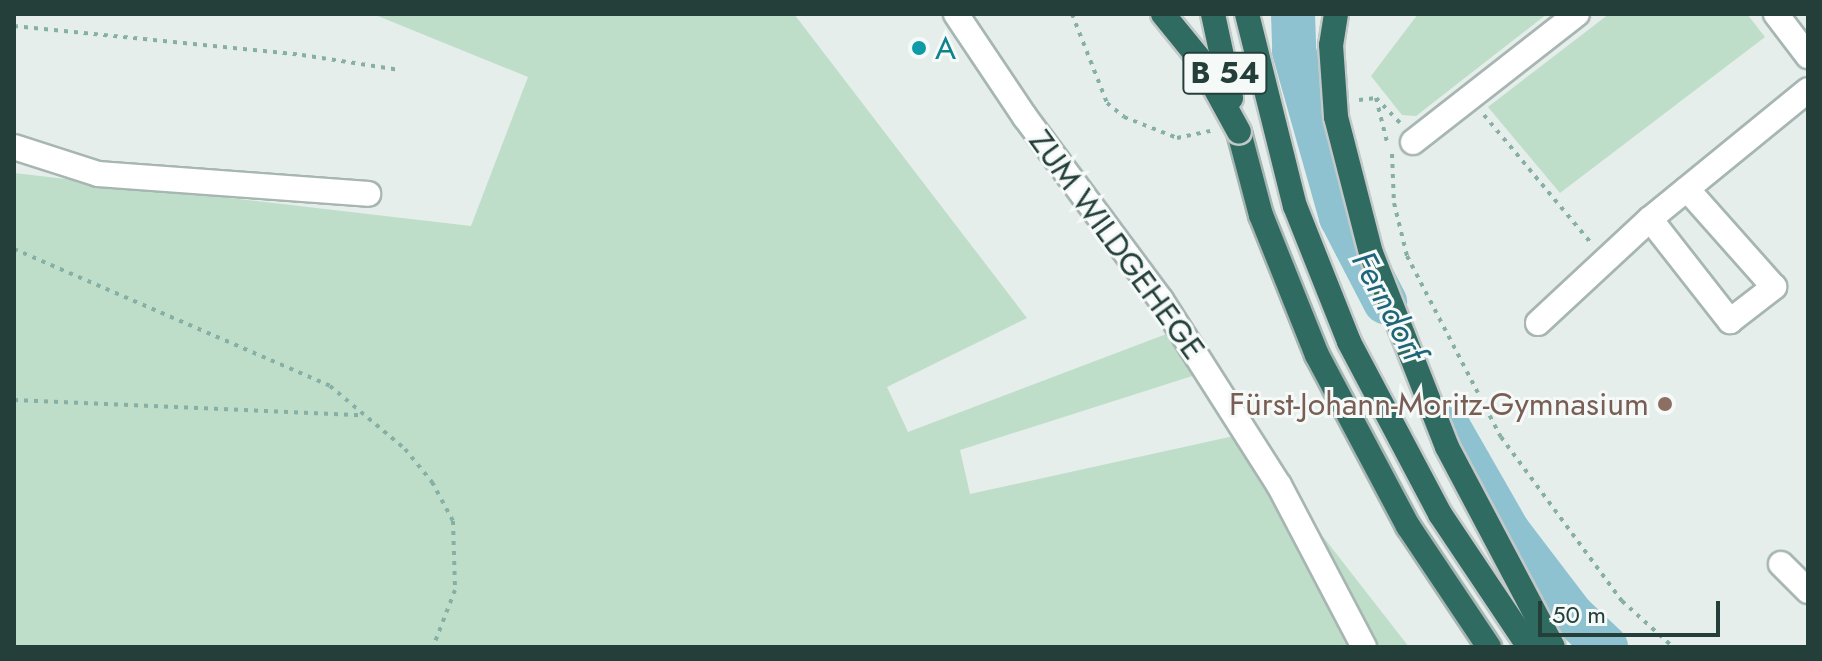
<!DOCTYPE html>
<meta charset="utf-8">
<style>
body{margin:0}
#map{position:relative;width:1822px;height:661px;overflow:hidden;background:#e5eeea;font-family:Jost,sans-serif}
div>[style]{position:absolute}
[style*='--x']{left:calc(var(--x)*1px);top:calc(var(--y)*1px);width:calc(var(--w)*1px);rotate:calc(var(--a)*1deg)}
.green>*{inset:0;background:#bedec9}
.river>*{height:44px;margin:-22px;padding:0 22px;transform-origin:22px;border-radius:22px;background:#8fc2d1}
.path>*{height:4px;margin-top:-2px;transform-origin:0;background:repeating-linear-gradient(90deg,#86b0a6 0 4px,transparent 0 10px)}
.roads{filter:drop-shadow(2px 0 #a7b6b2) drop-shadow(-2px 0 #a7b6b2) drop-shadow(0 2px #a7b6b2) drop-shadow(0 -2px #a7b6b2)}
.minor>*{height:24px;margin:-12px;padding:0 12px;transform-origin:12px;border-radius:12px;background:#fff}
.highway>*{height:24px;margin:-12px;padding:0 12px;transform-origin:12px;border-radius:12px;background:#306b62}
.bridges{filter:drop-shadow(2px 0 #c2c9c8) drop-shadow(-2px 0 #c2c9c8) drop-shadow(0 2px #c2c9c8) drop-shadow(0 -2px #c2c9c8)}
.highway-bridge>*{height:24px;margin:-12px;padding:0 12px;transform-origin:12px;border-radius:12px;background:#306b62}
.dots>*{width:22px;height:22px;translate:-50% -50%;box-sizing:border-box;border:4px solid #f5faf8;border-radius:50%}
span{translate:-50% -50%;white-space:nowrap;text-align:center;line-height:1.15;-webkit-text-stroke:6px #f5faf8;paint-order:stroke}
.shield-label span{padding:2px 6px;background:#f5faf8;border:2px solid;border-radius:6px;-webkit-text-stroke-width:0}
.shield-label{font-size:30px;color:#243f3a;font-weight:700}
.culture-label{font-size:32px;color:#0d838f}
.left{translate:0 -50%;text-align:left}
.street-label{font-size:32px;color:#243f3a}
.education-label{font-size:32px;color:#785e54}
.right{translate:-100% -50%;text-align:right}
.water-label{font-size:34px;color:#1f657a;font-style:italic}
.frame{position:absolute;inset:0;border:16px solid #243f3a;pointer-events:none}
.scale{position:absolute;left:1538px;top:601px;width:182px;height:36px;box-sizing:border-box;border:4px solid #243f3a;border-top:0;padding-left:10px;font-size:24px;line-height:28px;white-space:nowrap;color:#243f3a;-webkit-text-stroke:6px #f5faf8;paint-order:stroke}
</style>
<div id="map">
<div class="green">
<i style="clip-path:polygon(373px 14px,794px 14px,1027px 318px,887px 387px,908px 432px,1185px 327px,1211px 370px,960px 450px,970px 494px,1243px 434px,1409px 647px,14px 647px,14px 173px,471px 226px,528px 77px)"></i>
<i style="clip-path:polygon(1418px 14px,1547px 14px,1416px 116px,1402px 115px,1371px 76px)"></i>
<i style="clip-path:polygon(1609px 14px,1747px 14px,1765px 37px,1560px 193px,1488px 107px)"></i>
</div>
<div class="river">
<i style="--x:1293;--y:14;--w:37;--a:88"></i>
<i style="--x:1294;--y:51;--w:173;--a:74.2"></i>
<i style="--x:1341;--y:217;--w:96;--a:62.6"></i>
<i style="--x:1445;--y:421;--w:127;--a:60.2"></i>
<i style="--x:1508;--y:531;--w:106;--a:52.7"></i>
<i style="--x:1572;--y:615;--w:47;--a:43.3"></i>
</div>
<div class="path">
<i style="--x:1072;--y:14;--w:96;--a:68.5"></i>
<i style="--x:1107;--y:103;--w:22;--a:39"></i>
<i style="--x:1124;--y:117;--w:57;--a:21.6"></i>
<i style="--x:1177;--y:138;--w:38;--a:-12"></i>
<i style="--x:14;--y:26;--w:289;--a:5.7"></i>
<i style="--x:302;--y:55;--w:99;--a:8.7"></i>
<i style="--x:1376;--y:98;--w:36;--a:46"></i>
<i style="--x:1359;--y:100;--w:17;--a:-7"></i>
<i style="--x:1376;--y:98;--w:49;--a:76"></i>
<i style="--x:1484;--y:115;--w:167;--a:50.1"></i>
<i style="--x:1392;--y:154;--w:49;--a:87.7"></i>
<i style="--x:1394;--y:203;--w:55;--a:76.2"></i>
<i style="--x:1407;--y:256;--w:204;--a:62.6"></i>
<i style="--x:1501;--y:437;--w:204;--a:53.6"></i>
<i style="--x:1622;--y:601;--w:69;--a:42"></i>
<i style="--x:14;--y:249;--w:344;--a:23.4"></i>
<i style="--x:330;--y:386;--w:98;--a:40"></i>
<i style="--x:405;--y:449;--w:43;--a:50.7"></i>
<i style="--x:432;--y:482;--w:44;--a:61.7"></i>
<i style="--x:453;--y:521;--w:69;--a:88.3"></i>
<i style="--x:455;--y:590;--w:61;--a:111.1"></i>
<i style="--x:14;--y:400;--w:347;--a:2.5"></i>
</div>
<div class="roads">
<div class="minor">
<i style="--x:956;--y:14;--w:124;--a:56.2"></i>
<i style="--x:1025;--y:117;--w:228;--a:53.4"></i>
<i style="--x:1161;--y:300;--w:219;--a:57.5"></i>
<i style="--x:1279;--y:485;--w:183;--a:62.3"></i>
<i style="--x:1776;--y:14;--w:53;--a:52.7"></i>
<i style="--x:1413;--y:142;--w:208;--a:-38"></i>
<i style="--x:14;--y:147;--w:88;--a:17.8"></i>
<i style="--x:98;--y:174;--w:271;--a:4.2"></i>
<i style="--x:1650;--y:219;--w:130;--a:51.9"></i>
<i style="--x:1730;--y:321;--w:56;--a:-37.7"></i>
<i style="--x:1774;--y:287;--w:131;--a:-131.6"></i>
<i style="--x:1538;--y:323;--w:153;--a:-42.9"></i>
<i style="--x:1650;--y:219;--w:204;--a:-39.2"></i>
<i style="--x:1781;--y:564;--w:38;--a:45"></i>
</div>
<div class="highway">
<i style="--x:1239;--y:132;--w:86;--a:75.2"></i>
<i style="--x:1261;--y:215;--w:151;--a:68.2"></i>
<i style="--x:1317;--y:355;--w:194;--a:62"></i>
<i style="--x:1408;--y:526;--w:146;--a:56.2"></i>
</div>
</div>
<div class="bridges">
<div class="highway-bridge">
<i style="--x:1163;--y:14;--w:55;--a:50.9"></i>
<i style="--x:1198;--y:57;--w:85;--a:61.3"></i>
<i style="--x:1213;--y:14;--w:86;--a:77.9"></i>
<i style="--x:1247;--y:14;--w:198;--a:76"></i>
<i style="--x:1295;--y:206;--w:146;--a:68.3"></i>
<i style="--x:1349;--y:342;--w:195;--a:62.1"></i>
<i style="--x:1440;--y:514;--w:160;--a:56.2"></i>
<i style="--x:1336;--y:14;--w:31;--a:99"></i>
<i style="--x:1331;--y:45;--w:72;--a:86"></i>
<i style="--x:1336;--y:117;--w:140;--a:75.6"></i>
<i style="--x:1371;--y:253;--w:208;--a:68.6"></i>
<i style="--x:1447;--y:447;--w:226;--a:62.1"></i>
</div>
</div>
<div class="dots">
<i style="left:919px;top:48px;background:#0f9aa8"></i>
<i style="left:1665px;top:404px;background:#8d6e63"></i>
</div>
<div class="shield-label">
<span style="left:1225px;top:73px">B 54</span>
</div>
<div class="culture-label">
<span class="left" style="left:935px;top:48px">A</span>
</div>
<div class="street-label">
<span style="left:1117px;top:245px;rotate:54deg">ZUM WILDGEHEGE</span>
</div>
<div class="education-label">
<span class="right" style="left:1649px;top:404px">Fürst-Johann-Moritz-Gymnasium</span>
</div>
<div class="water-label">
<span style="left:1389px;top:306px;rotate:62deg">Ferndorf</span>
</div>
<div class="frame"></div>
<div class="scale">50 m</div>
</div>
